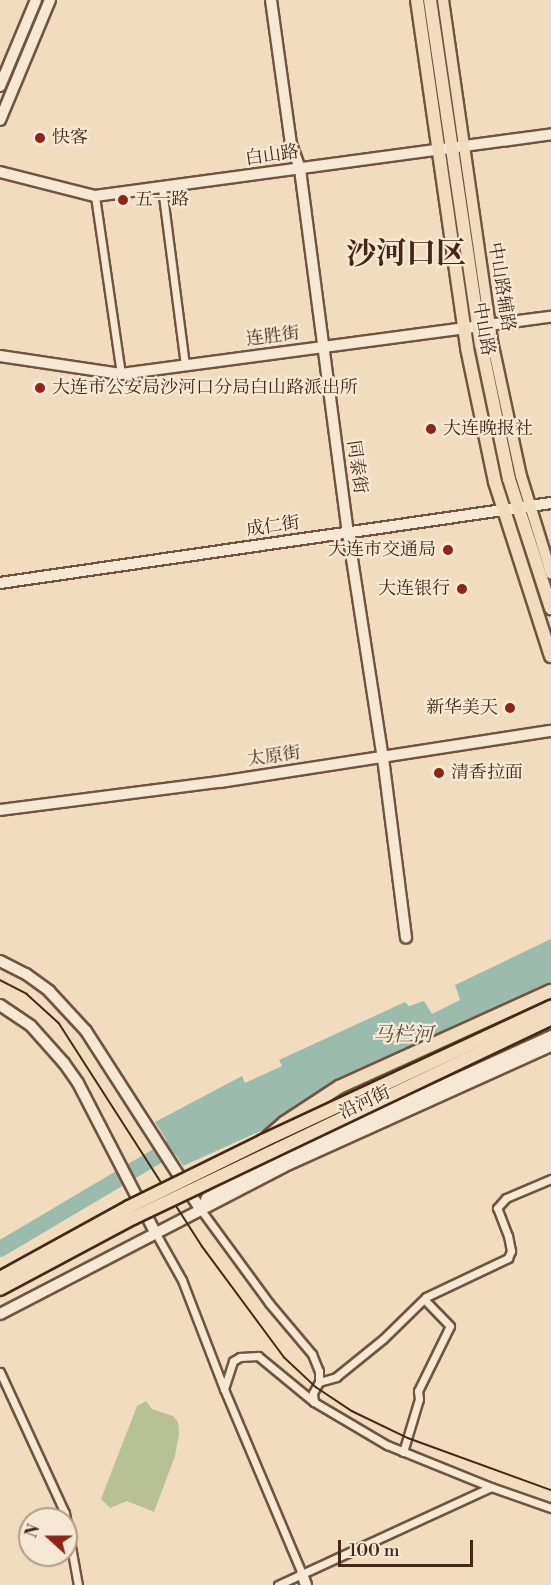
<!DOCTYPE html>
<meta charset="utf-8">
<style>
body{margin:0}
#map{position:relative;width:551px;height:1585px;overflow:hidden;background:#f1dcbf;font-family:"Libre Bodoni","Noto Serif SC",serif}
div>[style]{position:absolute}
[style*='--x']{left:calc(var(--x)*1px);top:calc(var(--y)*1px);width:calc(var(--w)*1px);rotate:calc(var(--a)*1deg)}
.green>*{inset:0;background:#b7c194}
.water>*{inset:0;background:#9bbcad}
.river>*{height:16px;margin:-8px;padding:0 8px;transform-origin:8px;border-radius:8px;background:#9bbcad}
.roads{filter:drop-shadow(2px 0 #705441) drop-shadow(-2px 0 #705441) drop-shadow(0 2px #705441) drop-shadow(0 -2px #705441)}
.street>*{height:7px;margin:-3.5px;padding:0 3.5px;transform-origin:3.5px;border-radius:3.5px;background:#f6e8d5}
.secondary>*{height:10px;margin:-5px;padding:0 5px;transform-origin:5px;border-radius:5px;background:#f6e8d5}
.primary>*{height:10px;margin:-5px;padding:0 5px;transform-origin:5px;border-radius:5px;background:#f1dcbf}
.highway>*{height:12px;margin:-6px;padding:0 6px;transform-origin:6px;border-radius:6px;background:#f1dcbf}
.tram>*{height:1.5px;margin:-0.75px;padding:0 0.75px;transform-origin:0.75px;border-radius:0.75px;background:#452717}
.bridges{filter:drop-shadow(2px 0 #452717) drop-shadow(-2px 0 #452717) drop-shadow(0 2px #452717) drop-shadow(0 -2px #452717)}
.highway-bridge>*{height:12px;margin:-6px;padding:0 6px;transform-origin:6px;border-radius:6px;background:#f1dcbf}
.dots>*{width:16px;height:16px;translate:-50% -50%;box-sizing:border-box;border:3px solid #f6e8d5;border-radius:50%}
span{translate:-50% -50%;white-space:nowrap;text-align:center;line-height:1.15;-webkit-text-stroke:4.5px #f6e8d5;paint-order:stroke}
.poi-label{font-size:18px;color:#452717}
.left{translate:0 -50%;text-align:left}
.right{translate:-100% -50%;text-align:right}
.street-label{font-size:18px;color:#452717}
.water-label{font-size:20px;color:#5a4c3c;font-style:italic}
.town-label{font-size:30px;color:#452717;font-weight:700}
.north{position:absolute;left:18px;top:1507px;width:60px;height:60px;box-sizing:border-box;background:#f6e8d5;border:2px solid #af9b89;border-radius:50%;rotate:291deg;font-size:16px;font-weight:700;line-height:24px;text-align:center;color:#452717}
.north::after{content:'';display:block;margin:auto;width:21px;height:27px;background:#8f2418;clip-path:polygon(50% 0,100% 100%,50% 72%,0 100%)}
.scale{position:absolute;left:338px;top:1540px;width:135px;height:27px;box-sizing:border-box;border:3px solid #452717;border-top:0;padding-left:8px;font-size:18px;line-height:21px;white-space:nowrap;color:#452717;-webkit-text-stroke:4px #f6e8d5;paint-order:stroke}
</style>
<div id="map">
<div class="green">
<i style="clip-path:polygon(146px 1401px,152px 1409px,173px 1416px,178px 1422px,179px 1434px,175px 1456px,154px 1512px,127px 1501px,110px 1508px,101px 1499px,137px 1406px)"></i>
</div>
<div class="water">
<i style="clip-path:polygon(551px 939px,551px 1000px,183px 1166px,155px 1122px,242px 1076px,245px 1083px,282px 1066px,279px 1060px,405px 1002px,409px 1006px,424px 1001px,432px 1014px,460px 1000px,455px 985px)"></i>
</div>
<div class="river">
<i style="--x:0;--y:1249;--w:199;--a:-30.6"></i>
</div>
<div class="roads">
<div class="street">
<i style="--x:162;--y:188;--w:178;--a:82.6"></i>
<i style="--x:95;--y:196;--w:180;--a:81.7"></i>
<i style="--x:201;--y:1210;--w:115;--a:53.8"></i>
<i style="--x:269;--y:1303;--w:67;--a:49.9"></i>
<i style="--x:312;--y:1354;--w:18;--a:68"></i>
<i style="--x:319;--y:1371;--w:11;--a:90"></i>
<i style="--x:319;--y:1382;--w:13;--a:119"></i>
<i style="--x:313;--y:1393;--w:9;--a:84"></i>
<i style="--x:155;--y:1232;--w:55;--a:60.6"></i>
<i style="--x:182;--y:1280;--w:117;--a:68.9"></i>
<i style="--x:224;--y:1389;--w:201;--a:67.1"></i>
<i style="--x:0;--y:1372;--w:155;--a:65.3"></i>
<i style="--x:65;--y:1513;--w:73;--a:79.8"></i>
<i style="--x:319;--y:1382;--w:18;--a:-16"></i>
<i style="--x:336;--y:1377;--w:60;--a:-39"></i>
<i style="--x:383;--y:1339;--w:60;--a:-44.3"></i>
<i style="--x:426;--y:1297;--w:91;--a:-25.4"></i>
<i style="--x:508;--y:1258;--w:8;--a:-67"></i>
<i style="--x:511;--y:1251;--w:15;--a:-101"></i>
<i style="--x:508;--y:1236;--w:30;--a:-111"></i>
<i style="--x:497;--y:1208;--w:13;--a:-48"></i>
<i style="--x:506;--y:1198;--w:49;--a:-22.9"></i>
<i style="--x:224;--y:1389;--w:29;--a:-72"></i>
<i style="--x:233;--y:1361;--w:8;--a:-30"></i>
<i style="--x:240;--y:1357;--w:18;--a:-3"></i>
<i style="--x:258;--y:1356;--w:72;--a:39.4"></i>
<i style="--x:314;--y:1402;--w:85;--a:30.5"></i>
<i style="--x:387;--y:1445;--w:112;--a:22"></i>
<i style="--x:491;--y:1487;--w:64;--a:19.3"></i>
<i style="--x:403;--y:1452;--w:55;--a:-73.2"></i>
<i style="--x:419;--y:1399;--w:8;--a:-97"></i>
<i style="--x:418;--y:1391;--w:72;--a:-63.8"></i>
<i style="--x:450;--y:1326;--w:37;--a:-134"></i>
<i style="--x:278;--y:1585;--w:234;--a:-24.7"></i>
</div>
<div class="secondary">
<i style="--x:271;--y:0;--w:145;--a:82.1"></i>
<i style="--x:291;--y:144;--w:27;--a:70"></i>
<i style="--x:300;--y:169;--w:367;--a:82.5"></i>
<i style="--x:348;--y:533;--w:228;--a:81.2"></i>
<i style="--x:383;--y:758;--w:181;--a:82.7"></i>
<i style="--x:0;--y:86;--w:93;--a:-67.3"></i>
<i style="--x:0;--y:120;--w:130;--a:-67.4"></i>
<i style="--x:0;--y:172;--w:98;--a:14.2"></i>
<i style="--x:95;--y:196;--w:460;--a:-7.7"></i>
<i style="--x:0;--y:356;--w:122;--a:8.5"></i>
<i style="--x:121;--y:374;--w:434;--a:-7.6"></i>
<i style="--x:0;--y:583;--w:557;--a:-8.26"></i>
<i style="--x:0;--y:810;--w:222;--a:-7.3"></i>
<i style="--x:220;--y:782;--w:335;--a:-8.8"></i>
<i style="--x:0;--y:961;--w:29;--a:27"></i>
<i style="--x:26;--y:974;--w:29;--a:36"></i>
<i style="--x:49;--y:991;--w:54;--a:47.2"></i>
<i style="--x:86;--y:1031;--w:213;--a:57.3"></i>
<i style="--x:0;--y:1005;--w:37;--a:34"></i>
<i style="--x:31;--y:1026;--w:50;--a:48.3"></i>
<i style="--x:64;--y:1063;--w:24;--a:55"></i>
<i style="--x:78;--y:1083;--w:168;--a:62.7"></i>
<i style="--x:201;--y:1210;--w:13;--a:-63"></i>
<i style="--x:207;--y:1198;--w:81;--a:-27.8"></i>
<i style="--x:279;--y:1160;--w:299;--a:-24.5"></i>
<i style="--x:0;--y:1314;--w:319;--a:-27.4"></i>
<i style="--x:283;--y:1167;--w:294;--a:-24.3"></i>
<i style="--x:302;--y:1574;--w:12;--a:70"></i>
</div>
<div class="primary">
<i style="--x:443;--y:0;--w:345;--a:81.8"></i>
<i style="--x:492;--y:341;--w:138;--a:77.9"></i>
<i style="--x:521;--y:476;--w:102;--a:72.8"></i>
</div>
<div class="highway">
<i style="--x:417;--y:0;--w:352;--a:81.8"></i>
<i style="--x:467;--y:348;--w:137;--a:78.2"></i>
<i style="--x:495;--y:482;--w:183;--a:72.2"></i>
<i style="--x:430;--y:0;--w:348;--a:81.6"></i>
<i style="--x:481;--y:344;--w:138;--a:78.3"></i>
<i style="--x:509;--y:479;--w:136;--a:72"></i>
<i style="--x:268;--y:1137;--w:21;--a:-41"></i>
<i style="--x:284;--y:1123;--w:66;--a:-33.2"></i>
<i style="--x:339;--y:1087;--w:233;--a:-24.4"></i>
</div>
</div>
<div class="tram">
<i style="--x:0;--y:980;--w:30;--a:27"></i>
<i style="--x:27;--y:994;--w:43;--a:42.2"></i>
<i style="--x:59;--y:1023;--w:265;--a:57.3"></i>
<i style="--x:202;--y:1246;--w:138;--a:53.5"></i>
<i style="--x:284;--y:1357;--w:44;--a:43.2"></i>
<i style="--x:316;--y:1387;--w:43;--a:33.7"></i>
<i style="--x:352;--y:1411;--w:62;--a:25.7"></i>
<i style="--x:408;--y:1438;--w:152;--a:20"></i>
</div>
<div class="bridges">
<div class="highway-bridge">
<i style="--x:0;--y:1278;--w:147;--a:-28.8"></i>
<i style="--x:129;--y:1207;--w:149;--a:-26.2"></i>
<i style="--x:263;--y:1141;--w:318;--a:-25"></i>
<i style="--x:0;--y:1289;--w:151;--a:-28.1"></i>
<i style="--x:133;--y:1218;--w:463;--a:-25.5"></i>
</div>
</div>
<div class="dots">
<i style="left:40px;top:138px;background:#8f2418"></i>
<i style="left:123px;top:200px;background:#8f2418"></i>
<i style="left:40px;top:388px;background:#8f2418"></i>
<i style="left:431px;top:429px;background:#8f2418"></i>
<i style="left:448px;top:550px;background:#8f2418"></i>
<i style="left:462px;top:589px;background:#8f2418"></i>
<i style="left:510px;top:708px;background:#8f2418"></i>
<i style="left:439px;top:773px;background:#8f2418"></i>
</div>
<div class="poi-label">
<span class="left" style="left:52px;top:138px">快客</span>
<span class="left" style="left:135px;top:200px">五一路</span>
<span class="left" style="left:52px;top:388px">大连市公安局沙河口分局白山路派出所</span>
<span class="left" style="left:443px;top:429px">大连晚报社</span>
<span class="right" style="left:436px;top:550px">大连市交通局</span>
<span class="right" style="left:450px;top:589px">大连银行</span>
<span class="right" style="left:498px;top:708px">新华美天</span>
<span class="left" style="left:451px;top:773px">清香拉面</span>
</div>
<div class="street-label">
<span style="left:272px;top:156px;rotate:-8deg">白山路</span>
<span style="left:501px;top:287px;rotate:81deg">中山路辅路</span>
<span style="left:483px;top:329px;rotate:80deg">中山路</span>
<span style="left:273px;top:337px;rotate:-7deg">连胜街</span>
<span style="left:356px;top:467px;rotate:82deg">同泰街</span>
<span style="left:273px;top:527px;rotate:-8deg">成仁街</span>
<span style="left:274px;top:757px;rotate:-8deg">太原街</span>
<span style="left:365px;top:1103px;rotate:-25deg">沿河街</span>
</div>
<div class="water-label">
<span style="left:403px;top:1035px">马栏河</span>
</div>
<div class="town-label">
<span style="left:406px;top:254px">沙河口区</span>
</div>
<div class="north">N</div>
<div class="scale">100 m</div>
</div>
